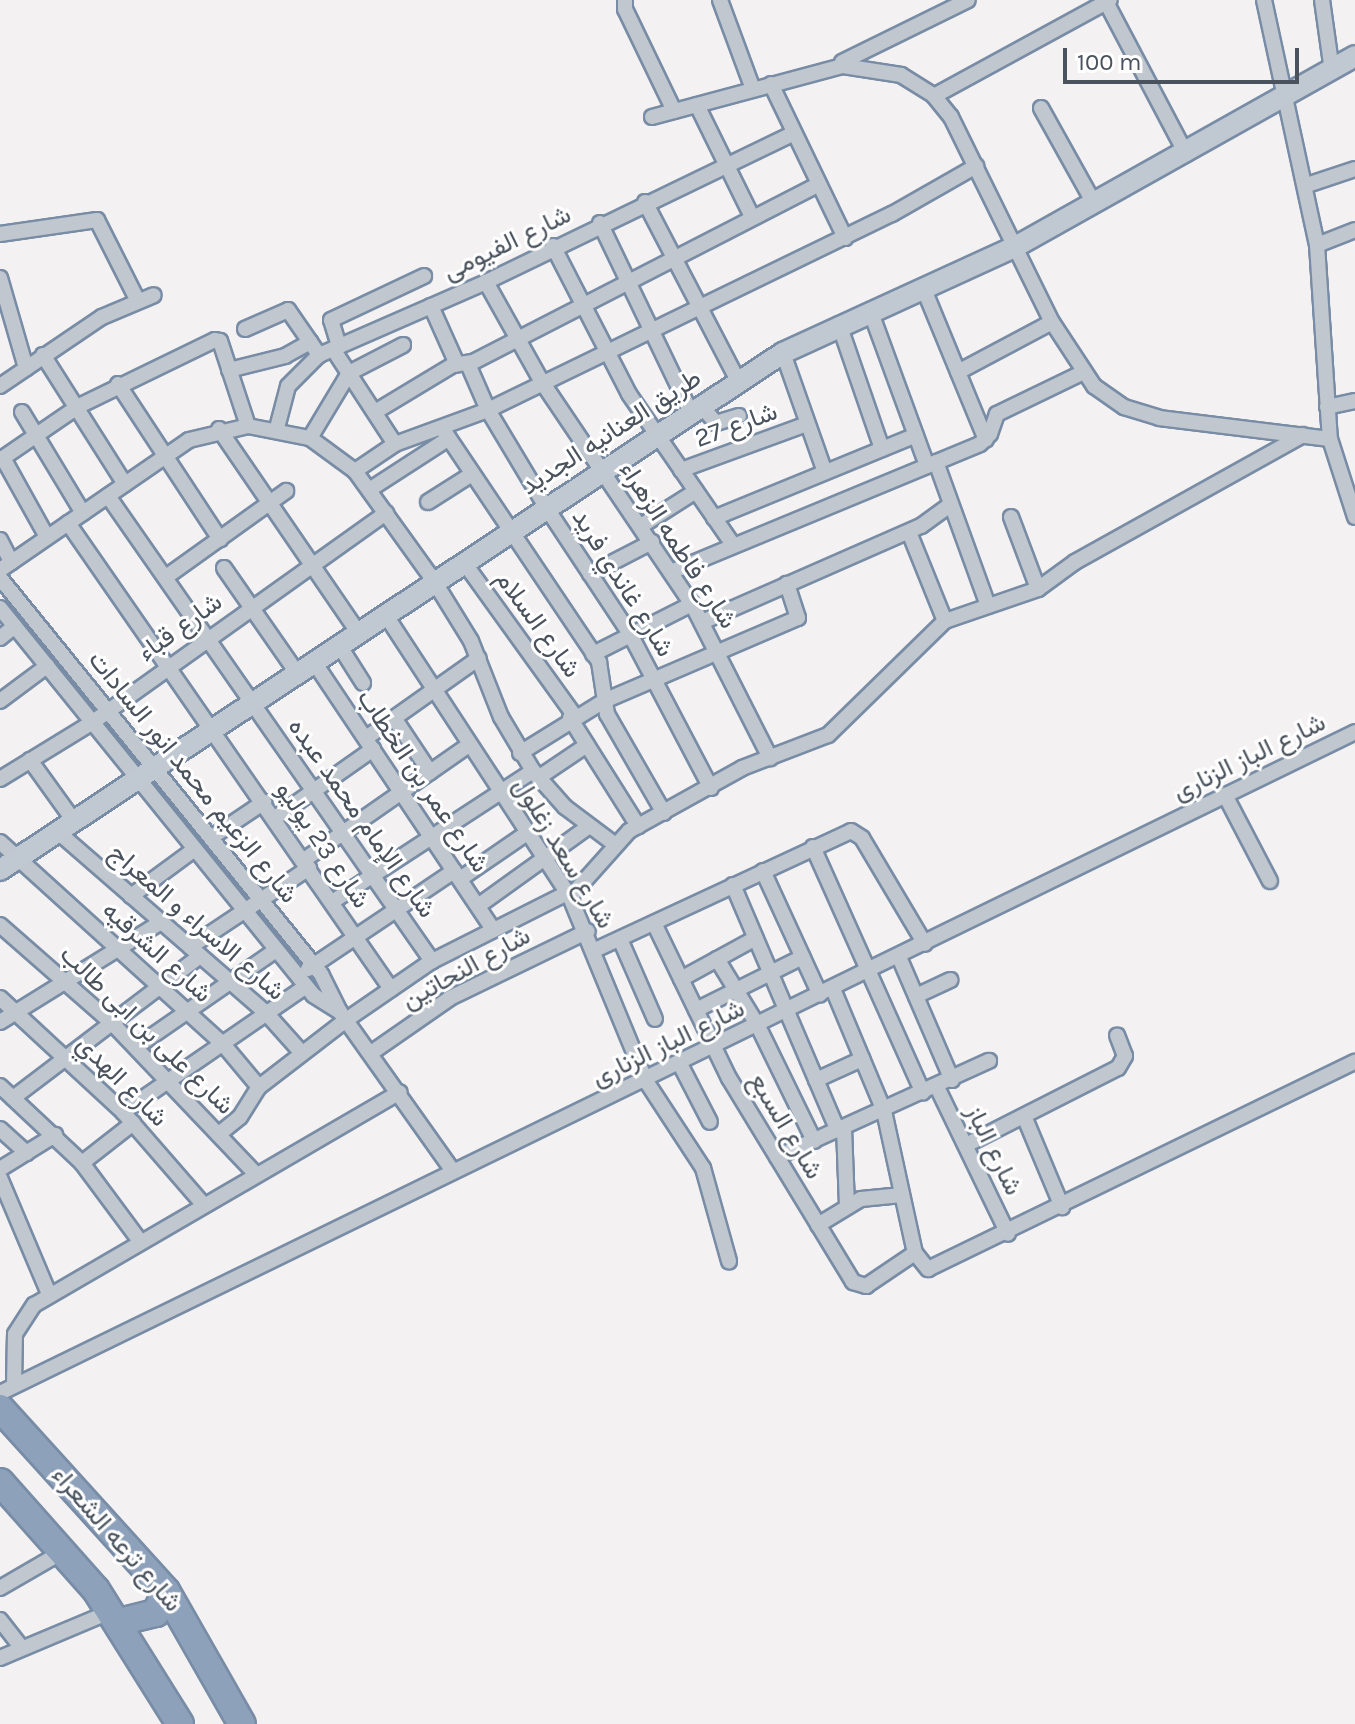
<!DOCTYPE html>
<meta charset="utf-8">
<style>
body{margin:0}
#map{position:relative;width:1355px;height:1724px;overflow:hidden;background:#f3f1f1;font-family:Karla,Vazirmatn,sans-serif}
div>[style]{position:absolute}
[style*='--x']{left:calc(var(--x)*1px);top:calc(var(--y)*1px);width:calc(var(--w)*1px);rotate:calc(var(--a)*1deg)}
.roads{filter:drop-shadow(2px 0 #788ca6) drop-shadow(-2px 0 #788ca6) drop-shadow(0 2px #788ca6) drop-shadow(0 -2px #788ca6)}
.street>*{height:14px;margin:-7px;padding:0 7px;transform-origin:7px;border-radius:7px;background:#c0c7ce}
.secondary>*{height:20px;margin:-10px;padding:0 10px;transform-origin:10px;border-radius:10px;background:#c0c8d2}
.highway>*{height:26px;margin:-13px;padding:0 13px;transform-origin:13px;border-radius:13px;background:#8da1bb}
span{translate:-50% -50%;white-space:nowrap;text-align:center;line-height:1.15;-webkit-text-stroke:6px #fff;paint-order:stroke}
.street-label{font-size:26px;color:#4a535d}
.scale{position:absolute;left:1063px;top:48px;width:236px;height:36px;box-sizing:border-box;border:4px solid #4a535d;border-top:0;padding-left:10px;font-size:24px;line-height:28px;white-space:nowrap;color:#4a535d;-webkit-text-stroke:6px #fff;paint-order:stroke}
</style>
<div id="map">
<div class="roads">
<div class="street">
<i style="--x:625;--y:0;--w:9;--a:90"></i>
<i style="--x:625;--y:9;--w:113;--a:64.3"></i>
<i style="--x:720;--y:0;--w:95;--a:69.7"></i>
<i style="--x:1264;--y:0;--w:251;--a:77.8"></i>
<i style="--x:1317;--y:245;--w:194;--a:86.2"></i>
<i style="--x:1330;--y:439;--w:82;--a:72.2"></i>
<i style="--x:1322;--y:0;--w:72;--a:82"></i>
<i style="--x:1106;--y:2;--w:172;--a:62.2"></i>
<i style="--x:842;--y:62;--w:140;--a:-26.2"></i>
<i style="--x:771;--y:84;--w:171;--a:64.3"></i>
<i style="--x:934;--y:96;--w:200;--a:-28.6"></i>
<i style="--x:697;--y:105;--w:125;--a:63.8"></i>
<i style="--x:1041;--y:108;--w:111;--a:60.9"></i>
<i style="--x:652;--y:117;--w:198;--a:-15"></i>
<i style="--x:843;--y:66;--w:59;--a:8.8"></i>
<i style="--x:901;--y:75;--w:39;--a:32"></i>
<i style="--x:934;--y:96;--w:27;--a:51"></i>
<i style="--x:951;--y:117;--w:229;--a:63.8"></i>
<i style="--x:1052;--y:322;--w:77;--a:56.7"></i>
<i style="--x:1094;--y:386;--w:37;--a:35"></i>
<i style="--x:1124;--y:407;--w:37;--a:17"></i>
<i style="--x:1159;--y:418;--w:172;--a:7"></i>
<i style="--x:1307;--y:185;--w:51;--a:-18.4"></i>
<i style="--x:645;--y:202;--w:202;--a:62.5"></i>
<i style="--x:600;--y:223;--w:208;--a:64.4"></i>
<i style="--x:0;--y:234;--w:98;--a:-8.2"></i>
<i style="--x:97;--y:220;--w:91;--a:63.2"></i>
<i style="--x:1317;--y:245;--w:41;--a:-21.5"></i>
<i style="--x:553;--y:246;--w:166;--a:62.8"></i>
<i style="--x:629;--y:394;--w:183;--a:55.4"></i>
<i style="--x:0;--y:278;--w:94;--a:73.9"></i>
<i style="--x:486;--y:282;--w:115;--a:60.8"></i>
<i style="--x:542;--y:382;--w:268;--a:56"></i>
<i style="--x:692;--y:604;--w:173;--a:63.1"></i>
<i style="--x:923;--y:287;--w:165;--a:67.6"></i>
<i style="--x:431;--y:306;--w:64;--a:65.9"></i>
<i style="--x:870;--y:310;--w:166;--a:69.9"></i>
<i style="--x:839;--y:324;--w:132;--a:71"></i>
<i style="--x:245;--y:329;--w:47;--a:-23.8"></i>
<i style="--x:288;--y:310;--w:55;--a:55.4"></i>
<i style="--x:339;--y:346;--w:27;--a:-107"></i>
<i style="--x:331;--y:320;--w:103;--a:-25.3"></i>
<i style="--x:333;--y:349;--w:113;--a:56.9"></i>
<i style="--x:783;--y:353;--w:126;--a:70.6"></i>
<i style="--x:43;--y:355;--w:153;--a:57.6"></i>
<i style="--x:468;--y:364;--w:50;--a:66.5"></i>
<i style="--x:488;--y:410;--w:113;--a:59.1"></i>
<i style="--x:546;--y:507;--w:152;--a:56.5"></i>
<i style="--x:630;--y:634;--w:174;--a:62.3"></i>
<i style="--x:229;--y:370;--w:58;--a:-14"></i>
<i style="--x:285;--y:356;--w:29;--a:-29"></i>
<i style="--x:958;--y:372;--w:106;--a:-28"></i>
<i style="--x:118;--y:384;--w:186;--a:56.7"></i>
<i style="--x:0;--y:386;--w:123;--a:-34.1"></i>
<i style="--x:102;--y:317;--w:56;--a:-22.9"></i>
<i style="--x:700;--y:404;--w:25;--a:50"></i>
<i style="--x:716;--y:423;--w:24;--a:-17"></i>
<i style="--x:1327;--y:407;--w:29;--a:-12"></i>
<i style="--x:22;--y:412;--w:118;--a:58.9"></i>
<i style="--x:375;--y:412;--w:91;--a:-31.1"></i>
<i style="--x:453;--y:365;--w:20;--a:-9"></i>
<i style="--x:473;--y:362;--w:389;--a:-27.2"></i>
<i style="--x:277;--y:428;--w:43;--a:-75.3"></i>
<i style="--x:288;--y:386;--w:44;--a:-45"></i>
<i style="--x:319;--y:355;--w:182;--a:-23.6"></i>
<i style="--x:486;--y:282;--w:342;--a:-25.8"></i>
<i style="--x:442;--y:428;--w:282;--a:56.1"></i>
<i style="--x:599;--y:662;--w:53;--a:81.3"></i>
<i style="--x:607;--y:714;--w:114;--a:60.1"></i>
<i style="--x:219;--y:429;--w:246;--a:55.6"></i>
<i style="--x:310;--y:438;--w:76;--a:-59"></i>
<i style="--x:349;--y:373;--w:61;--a:-27.4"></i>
<i style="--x:3;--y:458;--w:90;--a:60.9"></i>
<i style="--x:0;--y:460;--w:96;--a:-34.4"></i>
<i style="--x:79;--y:406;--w:151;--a:-25.9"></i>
<i style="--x:215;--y:340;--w:5;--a:11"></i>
<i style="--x:220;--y:341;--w:89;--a:71.8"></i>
<i style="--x:936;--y:462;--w:153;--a:70.1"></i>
<i style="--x:681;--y:470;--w:134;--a:-20.1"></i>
<i style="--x:355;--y:471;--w:48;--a:-34"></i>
<i style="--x:395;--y:444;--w:99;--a:-20.1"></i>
<i style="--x:488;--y:410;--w:449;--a:-25.9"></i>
<i style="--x:892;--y:214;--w:97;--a:-29.7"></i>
<i style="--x:369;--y:490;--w:95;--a:-33"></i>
<i style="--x:108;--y:496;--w:567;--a:55.13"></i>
<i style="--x:428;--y:502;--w:52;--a:-32.5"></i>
<i style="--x:1011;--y:517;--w:77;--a:69.4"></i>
<i style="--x:714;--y:518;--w:218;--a:-22.3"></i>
<i style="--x:68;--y:523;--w:567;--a:55.27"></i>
<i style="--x:641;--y:526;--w:65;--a:-32.5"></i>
<i style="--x:909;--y:532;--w:96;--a:68"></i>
<i style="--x:0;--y:540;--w:25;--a:63"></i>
<i style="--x:463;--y:561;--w:190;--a:54.2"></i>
<i style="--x:224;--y:568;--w:128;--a:55.2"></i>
<i style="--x:0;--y:570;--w:229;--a:-34.5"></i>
<i style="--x:189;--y:440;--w:61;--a:-13.3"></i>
<i style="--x:248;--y:426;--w:63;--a:11"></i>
<i style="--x:310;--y:438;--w:56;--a:36.3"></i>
<i style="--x:355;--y:471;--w:135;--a:54.3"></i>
<i style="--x:434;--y:581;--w:70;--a:58.3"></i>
<i style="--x:471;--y:641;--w:82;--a:68.5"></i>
<i style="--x:501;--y:717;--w:63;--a:59.3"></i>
<i style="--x:533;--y:771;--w:48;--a:48.4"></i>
<i style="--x:565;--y:807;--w:60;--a:36.9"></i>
<i style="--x:671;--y:572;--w:334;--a:-22.5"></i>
<i style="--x:980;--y:444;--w:14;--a:-45"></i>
<i style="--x:990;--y:434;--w:21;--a:-71"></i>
<i style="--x:997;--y:414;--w:94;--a:-25.8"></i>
<i style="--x:590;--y:574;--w:70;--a:-27.3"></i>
<i style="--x:166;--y:577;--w:148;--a:-35.6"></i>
<i style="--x:0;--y:578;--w:510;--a:50.97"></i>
<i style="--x:321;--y:974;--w:42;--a:63.4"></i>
<i style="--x:340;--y:1012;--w:195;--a:54.6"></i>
<i style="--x:0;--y:608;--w:498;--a:51"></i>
<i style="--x:313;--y:995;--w:32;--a:32"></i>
<i style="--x:385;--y:614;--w:338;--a:56.8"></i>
<i style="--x:570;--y:897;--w:199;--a:67.6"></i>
<i style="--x:646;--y:1081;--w:104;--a:56.8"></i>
<i style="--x:703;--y:1168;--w:97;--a:74.4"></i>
<i style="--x:702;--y:622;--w:239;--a:-23.7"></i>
<i style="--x:921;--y:526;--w:37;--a:-36"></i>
<i style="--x:0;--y:638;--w:19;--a:-39"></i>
<i style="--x:339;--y:645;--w:45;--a:57.7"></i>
<i style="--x:593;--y:654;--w:111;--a:-26.8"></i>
<i style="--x:314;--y:662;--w:320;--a:56.2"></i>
<i style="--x:0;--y:701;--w:59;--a:-36.7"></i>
<i style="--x:394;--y:718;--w:65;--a:56.3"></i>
<i style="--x:570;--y:718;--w:128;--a:57.8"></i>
<i style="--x:366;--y:738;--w:138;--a:-35.3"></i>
<i style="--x:520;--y:753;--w:99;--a:-31.8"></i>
<i style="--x:604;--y:701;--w:211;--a:-23.2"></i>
<i style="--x:798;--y:618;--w:36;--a:-108"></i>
<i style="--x:30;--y:760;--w:75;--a:54.2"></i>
<i style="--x:538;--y:778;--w:59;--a:-34"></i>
<i style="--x:0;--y:779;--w:109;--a:-31.5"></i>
<i style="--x:93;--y:722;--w:360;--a:-35.5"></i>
<i style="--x:1225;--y:795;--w:97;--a:62.4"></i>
<i style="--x:275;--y:818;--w:120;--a:-35.1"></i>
<i style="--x:58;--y:832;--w:277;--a:41"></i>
<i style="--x:267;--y:1014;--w:51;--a:48.2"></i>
<i style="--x:212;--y:837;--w:63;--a:-33.9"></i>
<i style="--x:0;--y:842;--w:301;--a:42.2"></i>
<i style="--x:223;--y:1044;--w:56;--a:50.1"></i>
<i style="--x:813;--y:847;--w:269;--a:65.9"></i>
<i style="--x:304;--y:860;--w:201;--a:-34.9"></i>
<i style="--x:763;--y:871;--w:136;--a:65.3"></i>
<i style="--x:460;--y:879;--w:81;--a:-34.5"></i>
<i style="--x:733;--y:885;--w:267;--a:66.9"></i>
<i style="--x:131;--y:896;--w:79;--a:-36.3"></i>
<i style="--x:570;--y:897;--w:89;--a:-48.2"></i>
<i style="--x:629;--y:831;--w:129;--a:-29.1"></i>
<i style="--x:742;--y:768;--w:92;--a:-21"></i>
<i style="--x:828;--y:735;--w:163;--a:-44.3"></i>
<i style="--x:945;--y:621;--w:98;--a:-19"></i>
<i style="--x:1038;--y:589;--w:46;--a:-36.1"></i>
<i style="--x:1075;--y:562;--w:261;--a:-29.1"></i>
<i style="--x:332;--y:902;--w:240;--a:-33.1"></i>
<i style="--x:478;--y:906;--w:135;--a:-35.7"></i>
<i style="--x:654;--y:923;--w:172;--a:64.2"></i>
<i style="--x:729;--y:1078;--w:239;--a:58.7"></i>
<i style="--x:853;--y:1282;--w:14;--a:17"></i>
<i style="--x:866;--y:1286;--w:59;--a:-34"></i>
<i style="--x:0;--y:925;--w:149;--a:41.2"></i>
<i style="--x:112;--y:1023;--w:209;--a:46.4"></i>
<i style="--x:620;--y:939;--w:87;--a:66.4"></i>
<i style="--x:190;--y:947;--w:143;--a:-33.6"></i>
<i style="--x:595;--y:950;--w:282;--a:-24.9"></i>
<i style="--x:851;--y:831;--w:13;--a:32"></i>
<i style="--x:862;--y:838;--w:123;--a:59.3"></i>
<i style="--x:899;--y:957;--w:134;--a:66.7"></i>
<i style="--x:717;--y:959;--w:79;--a:58.5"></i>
<i style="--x:758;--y:1026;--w:128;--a:64"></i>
<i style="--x:308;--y:969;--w:176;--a:-33.9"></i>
<i style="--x:681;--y:979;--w:85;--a:-28.7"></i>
<i style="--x:833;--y:989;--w:132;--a:67.3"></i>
<i style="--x:884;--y:1111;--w:145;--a:77.7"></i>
<i style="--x:915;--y:1253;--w:21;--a:51"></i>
<i style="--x:928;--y:1269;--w:475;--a:-25.9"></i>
<i style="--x:916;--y:996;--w:38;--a:-25"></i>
<i style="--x:0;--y:998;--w:168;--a:42.8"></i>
<i style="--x:123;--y:1112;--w:122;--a:49"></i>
<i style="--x:696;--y:1010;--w:119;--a:-26.4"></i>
<i style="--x:0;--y:1022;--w:190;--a:-31.8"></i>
<i style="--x:136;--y:1047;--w:170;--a:-34.7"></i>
<i style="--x:371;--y:1053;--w:96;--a:-34.8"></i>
<i style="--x:450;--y:998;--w:153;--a:-25.9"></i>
<i style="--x:680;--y:1064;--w:65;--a:62.7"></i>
<i style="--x:816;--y:1080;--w:51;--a:-24.5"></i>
<i style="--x:0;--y:1086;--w:112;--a:43.2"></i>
<i style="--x:82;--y:1163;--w:97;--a:53.4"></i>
<i style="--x:937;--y:1087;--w:163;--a:64.2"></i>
<i style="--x:13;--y:1098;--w:235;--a:-37.2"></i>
<i style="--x:123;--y:1112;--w:222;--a:-34.5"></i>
<i style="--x:1024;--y:1116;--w:99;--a:67.3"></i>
<i style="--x:844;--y:1128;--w:77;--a:87.8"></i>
<i style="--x:0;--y:1129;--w:36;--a:42"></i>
<i style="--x:219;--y:1134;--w:27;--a:-39"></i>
<i style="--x:240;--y:1117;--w:36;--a:-58"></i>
<i style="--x:259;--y:1087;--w:110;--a:-37.6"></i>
<i style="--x:346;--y:1020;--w:104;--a:-34.5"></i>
<i style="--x:432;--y:961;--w:151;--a:-26.7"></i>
<i style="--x:966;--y:1145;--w:170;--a:-26.9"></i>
<i style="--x:1118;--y:1068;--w:14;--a:-60"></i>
<i style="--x:1125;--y:1056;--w:22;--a:-111"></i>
<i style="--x:777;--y:1157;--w:233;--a:-24.4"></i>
<i style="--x:82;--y:1163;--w:65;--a:-38.1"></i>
<i style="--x:0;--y:1169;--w:65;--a:-31.7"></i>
<i style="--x:0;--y:1178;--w:126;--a:67.1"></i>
<i style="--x:818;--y:1225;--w:50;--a:-31.2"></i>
<i style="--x:861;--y:1199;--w:41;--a:-5.6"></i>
<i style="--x:14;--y:1385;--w:51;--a:-88.9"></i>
<i style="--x:15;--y:1334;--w:35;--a:-57"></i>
<i style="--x:34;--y:1305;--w:423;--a:-30.2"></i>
<i style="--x:0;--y:1393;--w:1508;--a:-26"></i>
<i style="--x:0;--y:1588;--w:72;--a:-30.1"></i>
<i style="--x:0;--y:1620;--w:36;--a:52"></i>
<i style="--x:0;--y:1658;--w:121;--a:-22.8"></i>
</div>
<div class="secondary">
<i style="--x:0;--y:870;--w:938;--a:-33.44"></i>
<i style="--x:783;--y:353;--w:255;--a:-24.6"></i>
<i style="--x:1015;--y:247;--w:390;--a:-29.3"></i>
</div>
<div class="highway">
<i style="--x:0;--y:1408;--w:247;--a:47.8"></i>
<i style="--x:166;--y:1591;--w:153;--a:60.3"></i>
<i style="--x:0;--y:1482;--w:144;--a:48.4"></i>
<i style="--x:96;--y:1590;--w:158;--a:57.9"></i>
<i style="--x:119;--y:1622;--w:38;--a:-14"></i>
<i style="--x:156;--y:1613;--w:24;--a:-66"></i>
</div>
</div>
<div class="street-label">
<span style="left:507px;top:243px;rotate:-26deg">شارع الفيومى</span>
<span style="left:736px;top:425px;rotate:-20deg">شارع 27</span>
<span style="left:611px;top:432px;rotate:-33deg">طريق العنانيه الجديد</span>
<span style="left:678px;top:545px;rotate:57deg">شارع فاطمه الزهراء</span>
<span style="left:623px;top:583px;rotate:58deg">شارع غاندي فريد</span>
<span style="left:538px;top:624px;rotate:54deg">شارع السلام</span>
<span style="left:180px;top:627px;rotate:-36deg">شارع قباء</span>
<span style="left:1249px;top:757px;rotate:-26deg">شارع الباز الزنارى</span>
<span style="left:193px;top:777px;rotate:51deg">شارع الزعيم محمد انور السادات</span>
<span style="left:423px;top:781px;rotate:56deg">شارع عمر بن الخطاب</span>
<span style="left:362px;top:818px;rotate:55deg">شارع الإمام محمد عبده</span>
<span style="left:323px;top:845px;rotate:56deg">شارع 23 يوليو</span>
<span style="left:564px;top:853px;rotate:59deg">شارع سعد زغلول</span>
<span style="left:197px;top:922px;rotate:41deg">شارع الاسراء و المعراج</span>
<span style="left:157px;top:952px;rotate:42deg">شارع الشرقيه</span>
<span style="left:466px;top:968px;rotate:-29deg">شارع النحاتين</span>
<span style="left:147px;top:1030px;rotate:44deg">شارع على بن ابى طالب</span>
<span style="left:668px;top:1043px;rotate:-26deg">شارع الباز الزنارى</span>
<span style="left:122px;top:1081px;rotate:45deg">شارع الهدي</span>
<span style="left:786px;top:1126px;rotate:59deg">شارع السبع</span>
<span style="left:994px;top:1150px;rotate:64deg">شارع الباز</span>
<span style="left:117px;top:1539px;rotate:49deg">شارع ترعه الشعراء</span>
</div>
<div class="scale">100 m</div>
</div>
